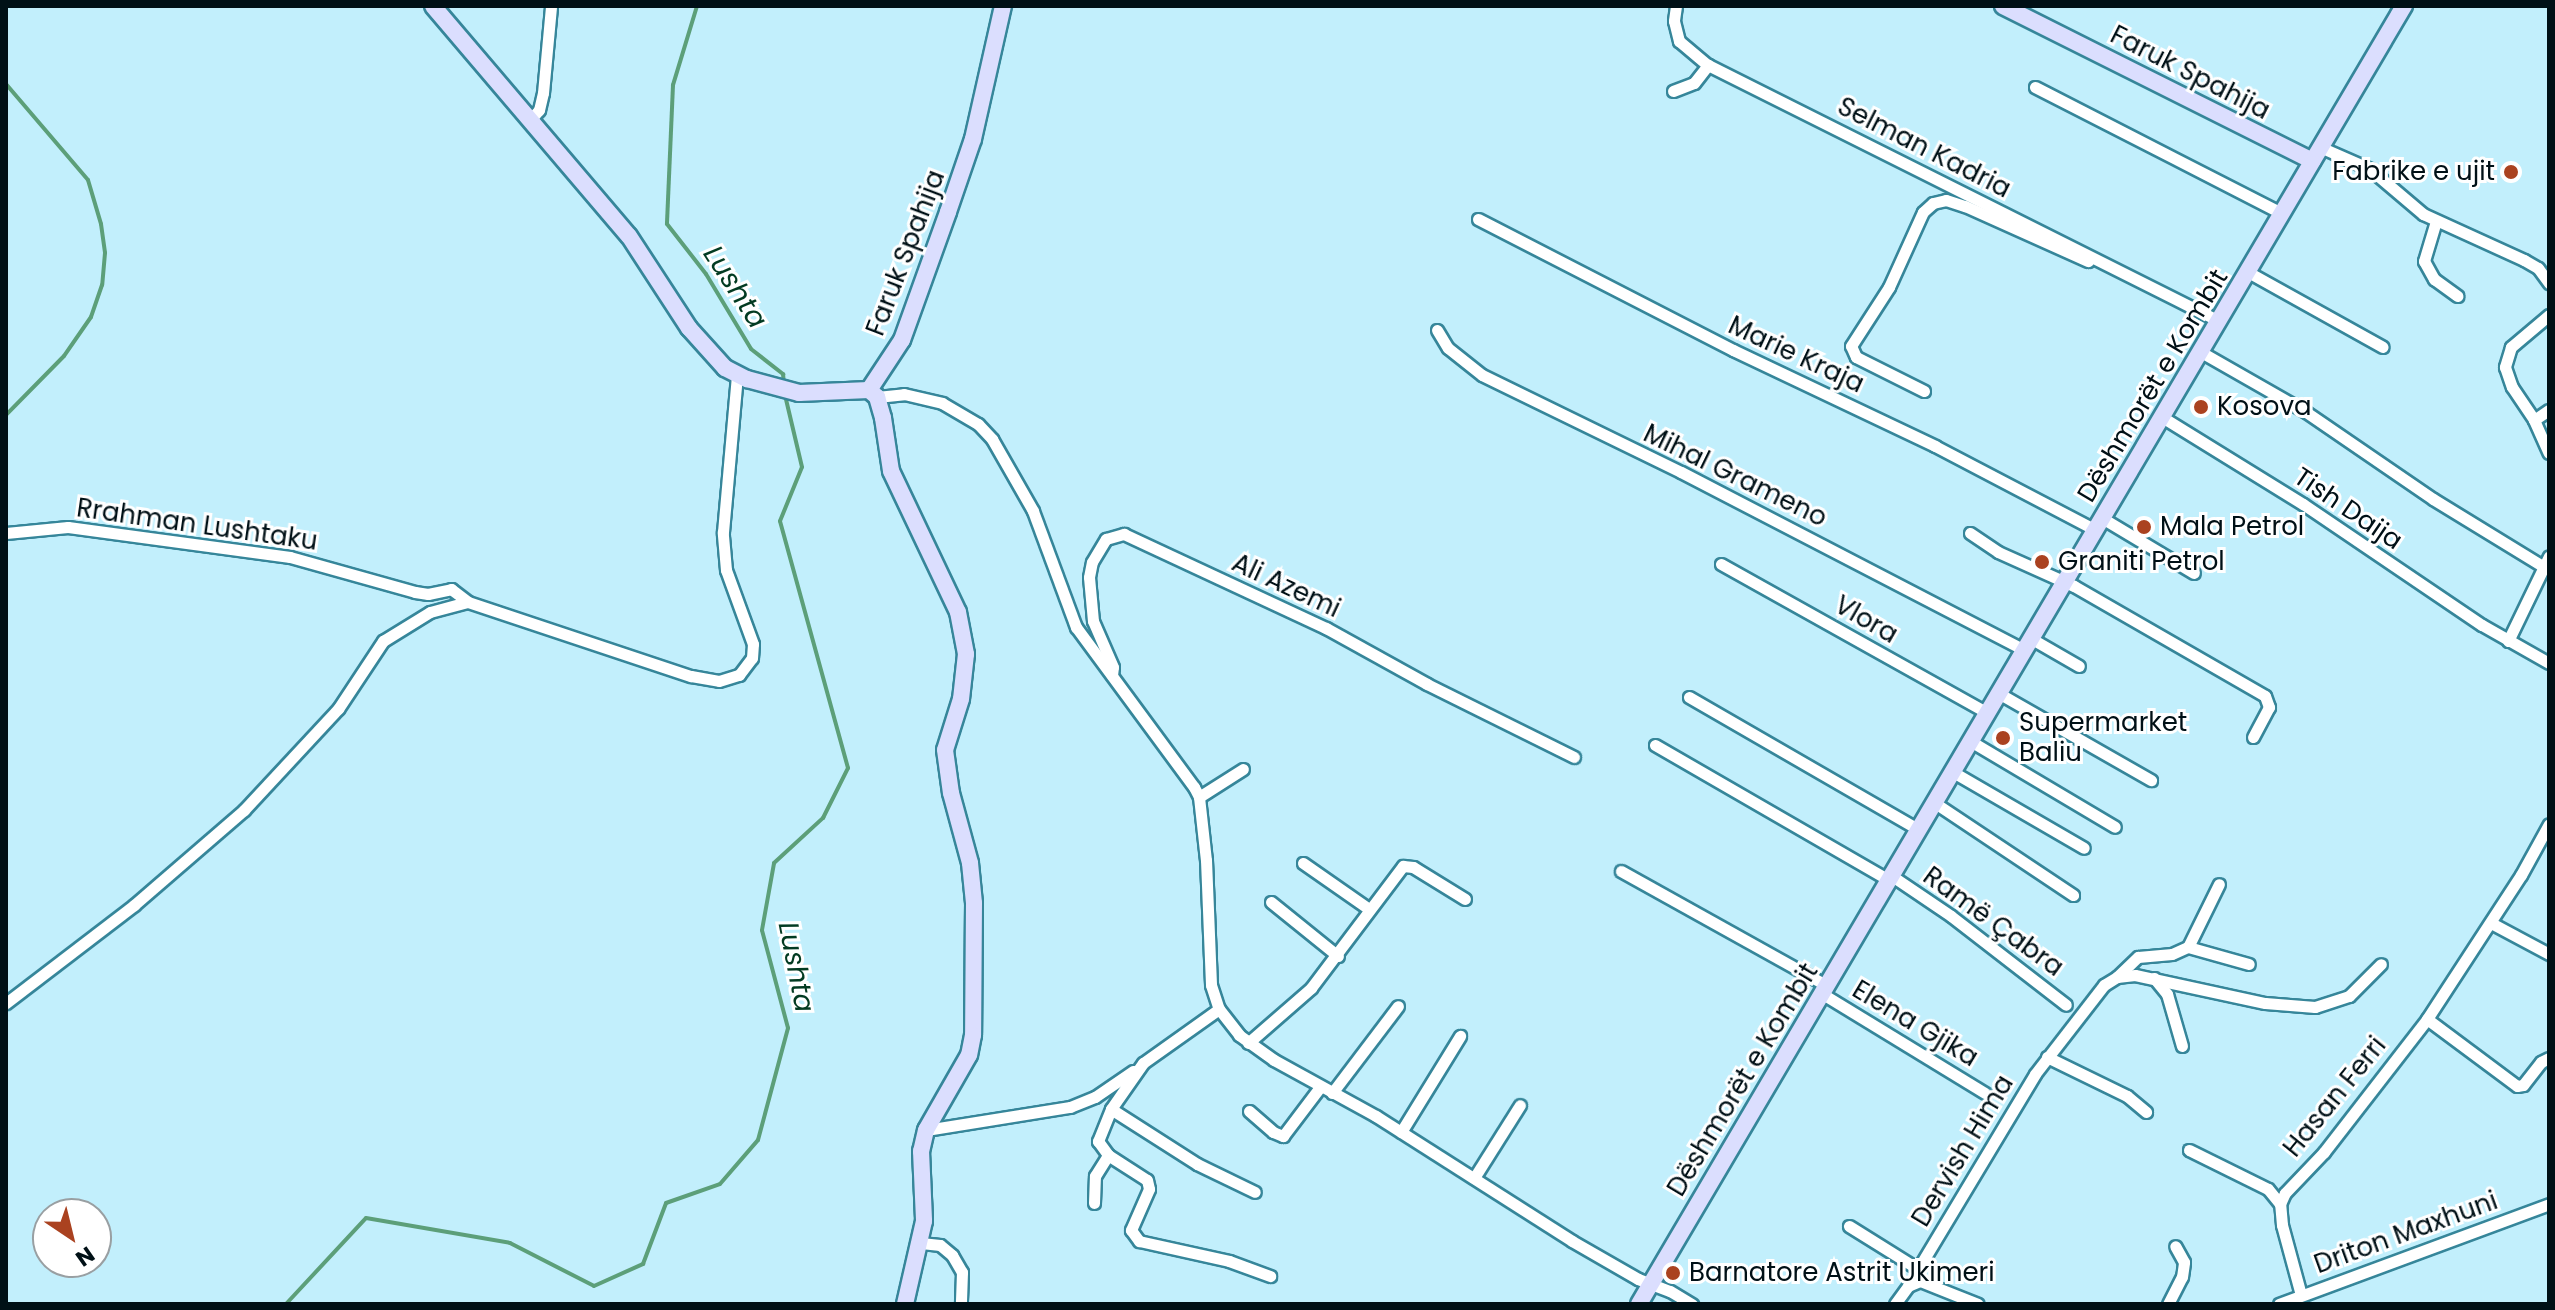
<!DOCTYPE html>
<meta charset="utf-8">
<style>
body{margin:0}
#map{position:relative;width:2555px;height:1310px;overflow:hidden;background:#c2effc;font-family:Poppins,sans-serif}
div>[style]{position:absolute}
[style*='--x']{left:calc(var(--x)*1px);top:calc(var(--y)*1px);width:calc(var(--w)*1px);rotate:calc(var(--a)*1deg)}
.stream>*{height:4px;margin:-2px;padding:0 2px;transform-origin:2px;border-radius:2px;background:#5c9f79}
.roads{filter:drop-shadow(2px 0 #36869a) drop-shadow(-2px 0 #36869a) drop-shadow(0 2px #36869a) drop-shadow(0 -2px #36869a)}
.street>*{height:11px;margin:-5.5px;padding:0 5.5px;transform-origin:5.5px;border-radius:5.5px;background:#fff}
.secondary>*{height:16px;margin:-8px;padding:0 8px;transform-origin:8px;border-radius:8px;background:#dbdefe}
.dots>*{width:22px;height:22px;translate:-50% -50%;box-sizing:border-box;border:4px solid #fff;border-radius:50%}
span{translate:-50% -50%;white-space:nowrap;text-align:center;line-height:1.15;-webkit-text-stroke:6px #fff;paint-order:stroke}
.street-label{font-size:26px;color:#001016}
.poi-label{font-size:26px;color:#001016}
.right{translate:-100% -50%;text-align:right}
.left{translate:0 -50%;text-align:left}
.water-label{font-size:28px;color:#023b22;font-style:italic}
.frame{position:absolute;inset:0;border:8px solid #001016;pointer-events:none}
.north{position:absolute;left:32px;top:1198px;width:80px;height:80px;box-sizing:border-box;background:#fff;border:2px solid #999fa2;border-radius:50%;rotate:145deg;font-size:22px;font-weight:700;line-height:32px;text-align:center;color:#001016}
.north::after{content:'';display:block;margin:auto;width:28px;height:36px;background:#aa4220;clip-path:polygon(50% 0,100% 100%,50% 72%,0 100%)}
</style>
<div id="map">
<div class="stream">
<i style="--x:697;--y:6;--w:83;--a:106.9"></i>
<i style="--x:673;--y:85;--w:139;--a:92.5"></i>
<i style="--x:667;--y:224;--w:63;--a:52"></i>
<i style="--x:706;--y:274;--w:87;--a:59"></i>
<i style="--x:751;--y:349;--w:41;--a:38"></i>
<i style="--x:783;--y:374;--w:9;--a:84"></i>
<i style="--x:6;--y:84;--w:126;--a:49.5"></i>
<i style="--x:88;--y:180;--w:46;--a:73.5"></i>
<i style="--x:101;--y:224;--w:29;--a:82"></i>
<i style="--x:105;--y:253;--w:32;--a:95"></i>
<i style="--x:102;--y:285;--w:34;--a:109"></i>
<i style="--x:91;--y:317;--w:47;--a:124.7"></i>
<i style="--x:64;--y:356;--w:83;--a:134.5"></i>
<i style="--x:286;--y:1304;--w:117;--a:-47.1"></i>
<i style="--x:366;--y:1218;--w:146;--a:9.8"></i>
<i style="--x:510;--y:1243;--w:94;--a:27.1"></i>
<i style="--x:594;--y:1286;--w:54;--a:-24.2"></i>
<i style="--x:643;--y:1264;--w:65;--a:-69.3"></i>
<i style="--x:666;--y:1203;--w:57;--a:-19.4"></i>
<i style="--x:720;--y:1184;--w:58;--a:-49.2"></i>
<i style="--x:758;--y:1140;--w:116;--a:-75"></i>
<i style="--x:788;--y:1028;--w:101;--a:-104.9"></i>
<i style="--x:762;--y:930;--w:68;--a:-79.8"></i>
<i style="--x:774;--y:863;--w:67;--a:-42.6"></i>
<i style="--x:823;--y:818;--w:56;--a:-63.4"></i>
<i style="--x:848;--y:768;--w:256;--a:-105.4"></i>
<i style="--x:780;--y:521;--w:58;--a:-67.8"></i>
<i style="--x:802;--y:467;--w:74;--a:-103.3"></i>
</div>
<div class="roads">
<div class="street">
<i style="--x:1676;--y:6;--w:15;--a:98"></i>
<i style="--x:1674;--y:21;--w:21;--a:76"></i>
<i style="--x:1679;--y:41;--w:38;--a:40"></i>
<i style="--x:1708;--y:65;--w:572;--a:26.61"></i>
<i style="--x:2035;--y:87;--w:276;--a:27.1"></i>
<i style="--x:1673;--y:91;--w:22;--a:-21"></i>
<i style="--x:1694;--y:83;--w:23;--a:-52"></i>
<i style="--x:529;--y:121;--w:15;--a:-48"></i>
<i style="--x:539;--y:110;--w:17;--a:-77"></i>
<i style="--x:543;--y:93;--w:87;--a:-84.7"></i>
<i style="--x:2320;--y:147;--w:55;--a:23.7"></i>
<i style="--x:2370;--y:169;--w:70;--a:40.3"></i>
<i style="--x:2423;--y:214;--w:111;--a:24.5"></i>
<i style="--x:2524;--y:260;--w:16;--a:30"></i>
<i style="--x:2538;--y:268;--w:19;--a:54"></i>
<i style="--x:1478;--y:219;--w:287;--a:27.2"></i>
<i style="--x:1733;--y:350;--w:224;--a:25.4"></i>
<i style="--x:1935;--y:446;--w:182;--a:27.6"></i>
<i style="--x:2436;--y:221;--w:42;--a:106.7"></i>
<i style="--x:2424;--y:261;--w:21;--a:61"></i>
<i style="--x:2434;--y:279;--w:29;--a:36"></i>
<i style="--x:2248;--y:272;--w:154;--a:29.1"></i>
<i style="--x:2549;--y:315;--w:50;--a:139.9"></i>
<i style="--x:2511;--y:347;--w:21;--a:107"></i>
<i style="--x:2505;--y:367;--w:21;--a:71"></i>
<i style="--x:2512;--y:387;--w:40;--a:56"></i>
<i style="--x:2534;--y:420;--w:36;--a:66"></i>
<i style="--x:1437;--y:330;--w:21;--a:59"></i>
<i style="--x:1448;--y:348;--w:43;--a:38.5"></i>
<i style="--x:1482;--y:375;--w:221;--a:26"></i>
<i style="--x:1681;--y:472;--w:387;--a:27.4"></i>
<i style="--x:2201;--y:352;--w:121;--a:29.7"></i>
<i style="--x:2306;--y:412;--w:154;--a:34.4"></i>
<i style="--x:2433;--y:499;--w:130;--a:31.5"></i>
<i style="--x:1924;--y:391;--w:76;--a:-153.4"></i>
<i style="--x:1856;--y:357;--w:12;--a:-114"></i>
<i style="--x:1851;--y:346;--w:70;--a:-57.2"></i>
<i style="--x:1889;--y:287;--w:82;--a:-65.6"></i>
<i style="--x:1923;--y:212;--w:13;--a:-42"></i>
<i style="--x:1933;--y:203;--w:13;--a:-13"></i>
<i style="--x:1946;--y:200;--w:20;--a:18"></i>
<i style="--x:1965;--y:206;--w:135;--a:24.1"></i>
<i style="--x:877;--y:397;--w:27;--a:-6"></i>
<i style="--x:904;--y:394;--w:39;--a:13"></i>
<i style="--x:942;--y:403;--w:42;--a:30.3"></i>
<i style="--x:978;--y:424;--w:21;--a:47"></i>
<i style="--x:992;--y:439;--w:83;--a:60.3"></i>
<i style="--x:1033;--y:511;--w:124;--a:69.7"></i>
<i style="--x:1076;--y:627;--w:199;--a:53.6"></i>
<i style="--x:1194;--y:787;--w:11;--a:63"></i>
<i style="--x:1199;--y:797;--w:63;--a:83.7"></i>
<i style="--x:1206;--y:860;--w:125;--a:87.7"></i>
<i style="--x:1211;--y:985;--w:25;--a:72"></i>
<i style="--x:1219;--y:1009;--w:33;--a:52"></i>
<i style="--x:1239;--y:1035;--w:43;--a:35.5"></i>
<i style="--x:1274;--y:1060;--w:116;--a:28.8"></i>
<i style="--x:1376;--y:1116;--w:232;--a:32.5"></i>
<i style="--x:1572;--y:1241;--w:76;--a:29.9"></i>
<i style="--x:1638;--y:1279;--w:34;--a:21"></i>
<i style="--x:1670;--y:1291;--w:26;--a:31"></i>
<i style="--x:2162;--y:417;--w:166;--a:31.7"></i>
<i style="--x:2303;--y:504;--w:216;--a:34.1"></i>
<i style="--x:2482;--y:625;--w:77;--a:29.6"></i>
<i style="--x:2534;--y:420;--w:18;--a:-34"></i>
<i style="--x:2102;--y:518;--w:107;--a:30.9"></i>
<i style="--x:6;--y:533;--w:62;--a:-5.5"></i>
<i style="--x:68;--y:527;--w:224;--a:7.7"></i>
<i style="--x:290;--y:557;--w:130;--a:15.6"></i>
<i style="--x:415;--y:592;--w:13;--a:9"></i>
<i style="--x:428;--y:594;--w:24;--a:-12"></i>
<i style="--x:451;--y:589;--w:21;--a:37"></i>
<i style="--x:1970;--y:533;--w:34;--a:34"></i>
<i style="--x:1998;--y:552;--w:83;--a:24.1"></i>
<i style="--x:2074;--y:586;--w:220;--a:29.9"></i>
<i style="--x:2265;--y:696;--w:12;--a:70"></i>
<i style="--x:2269;--y:707;--w:34;--a:118"></i>
<i style="--x:1721;--y:564;--w:306;--a:29.2"></i>
<i style="--x:2032;--y:639;--w:54;--a:29.9"></i>
<i style="--x:2508;--y:641;--w:94;--a:-64.2"></i>
<i style="--x:1112;--y:675;--w:8;--a:-83"></i>
<i style="--x:1113;--y:667;--w:50;--a:-113.5"></i>
<i style="--x:1093;--y:621;--w:44;--a:-95.2"></i>
<i style="--x:1089;--y:577;--w:15;--a:-79"></i>
<i style="--x:1092;--y:562;--w:27;--a:-59"></i>
<i style="--x:1106;--y:539;--w:19;--a:-16"></i>
<i style="--x:1124;--y:534;--w:223;--a:25"></i>
<i style="--x:1326;--y:628;--w:115;--a:29"></i>
<i style="--x:1427;--y:684;--w:164;--a:26.4"></i>
<i style="--x:2000;--y:694;--w:174;--a:29.7"></i>
<i style="--x:1689;--y:697;--w:266;--a:30"></i>
<i style="--x:1972;--y:742;--w:166;--a:30.7"></i>
<i style="--x:1655;--y:745;--w:270;--a:30"></i>
<i style="--x:1953;--y:772;--w:151;--a:30.1"></i>
<i style="--x:1199;--y:797;--w:52;--a:-32.5"></i>
<i style="--x:1935;--y:803;--w:166;--a:33.7"></i>
<i style="--x:1303;--y:863;--w:80;--a:34.9"></i>
<i style="--x:1621;--y:871;--w:235;--a:29.1"></i>
<i style="--x:1892;--y:876;--w:71;--a:34.1"></i>
<i style="--x:1951;--y:916;--w:145;--a:37.7"></i>
<i style="--x:1271;--y:902;--w:86;--a:38.9"></i>
<i style="--x:2491;--y:923;--w:66;--a:28.1"></i>
<i style="--x:2188;--y:947;--w:63;--a:15.6"></i>
<i style="--x:2117;--y:977;--w:29;--a:-44"></i>
<i style="--x:2138;--y:957;--w:34;--a:-5"></i>
<i style="--x:2172;--y:954;--w:17;--a:-24"></i>
<i style="--x:2188;--y:947;--w:70;--a:-63.8"></i>
<i style="--x:2154;--y:978;--w:21;--a:51"></i>
<i style="--x:2167;--y:994;--w:54;--a:73.9"></i>
<i style="--x:1821;--y:993;--w:192;--a:31.4"></i>
<i style="--x:6;--y:1003;--w:161;--a:-37.4"></i>
<i style="--x:134;--y:905;--w:145;--a:-40.8"></i>
<i style="--x:244;--y:810;--w:138;--a:-47.1"></i>
<i style="--x:338;--y:709;--w:82;--a:-56.5"></i>
<i style="--x:383;--y:641;--w:55;--a:-31.7"></i>
<i style="--x:430;--y:612;--w:39;--a:-15"></i>
<i style="--x:468;--y:602;--w:235;--a:18.4"></i>
<i style="--x:691;--y:676;--w:28;--a:10"></i>
<i style="--x:719;--y:681;--w:21;--a:-17"></i>
<i style="--x:739;--y:675;--w:21;--a:-53"></i>
<i style="--x:752;--y:658;--w:14;--a:-86"></i>
<i style="--x:753;--y:644;--w:79;--a:-110"></i>
<i style="--x:726;--y:570;--w:38;--a:-95"></i>
<i style="--x:723;--y:532;--w:157;--a:-84.9"></i>
<i style="--x:1219;--y:1009;--w:93;--a:144.6"></i>
<i style="--x:1143;--y:1063;--w:56;--a:124.8"></i>
<i style="--x:1111;--y:1109;--w:35;--a:112"></i>
<i style="--x:1098;--y:1141;--w:17;--a:54"></i>
<i style="--x:1108;--y:1155;--w:46;--a:32.7"></i>
<i style="--x:1147;--y:1180;--w:9;--a:77"></i>
<i style="--x:1149;--y:1189;--w:45;--a:113.7"></i>
<i style="--x:1131;--y:1230;--w:14;--a:54"></i>
<i style="--x:1139;--y:1241;--w:92;--a:12.5"></i>
<i style="--x:1229;--y:1261;--w:44;--a:20.1"></i>
<i style="--x:2427;--y:1019;--w:112;--a:36.7"></i>
<i style="--x:2517;--y:1086;--w:6;--a:-9"></i>
<i style="--x:2523;--y:1085;--w:29;--a:-52"></i>
<i style="--x:2541;--y:1062;--w:9;--a:-27"></i>
<i style="--x:1248;--y:1043;--w:84;--a:-41.1"></i>
<i style="--x:1311;--y:988;--w:153;--a:-53"></i>
<i style="--x:1403;--y:866;--w:10;--a:6"></i>
<i style="--x:1413;--y:867;--w:61;--a:31.6"></i>
<i style="--x:2047;--y:1057;--w:89;--a:26"></i>
<i style="--x:2127;--y:1096;--w:25;--a:40"></i>
<i style="--x:1332;--y:1093;--w:109;--a:-52.8"></i>
<i style="--x:1111;--y:1109;--w:102;--a:32.6"></i>
<i style="--x:1197;--y:1164;--w:64;--a:25.8"></i>
<i style="--x:1249;--y:1111;--w:32;--a:41"></i>
<i style="--x:1273;--y:1132;--w:11;--a:22"></i>
<i style="--x:1283;--y:1136;--w:61;--a:-52.9"></i>
<i style="--x:926;--y:1130;--w:146;--a:-9.1"></i>
<i style="--x:1070;--y:1107;--w:27;--a:-22"></i>
<i style="--x:1095;--y:1097;--w:46;--a:-34.4"></i>
<i style="--x:1401;--y:1132;--w:113;--a:-58.4"></i>
<i style="--x:2189;--y:1150;--w:88;--a:26.3"></i>
<i style="--x:2268;--y:1189;--w:19;--a:51"></i>
<i style="--x:1474;--y:1178;--w:86;--a:-57.8"></i>
<i style="--x:1094;--y:1203;--w:27;--a:-88"></i>
<i style="--x:1095;--y:1176;--w:25;--a:-58"></i>
<i style="--x:1849;--y:1226;--w:81;--a:31.9"></i>
<i style="--x:921;--y:1243;--w:19;--a:6"></i>
<i style="--x:940;--y:1245;--w:16;--a:40"></i>
<i style="--x:952;--y:1255;--w:20;--a:60"></i>
<i style="--x:962;--y:1272;--w:32;--a:92"></i>
<i style="--x:1916;--y:1281;--w:12;--a:-81"></i>
<i style="--x:1918;--y:1269;--w:227;--a:-59"></i>
<i style="--x:2035;--y:1074;--w:113;--a:-52.2"></i>
<i style="--x:2104;--y:985;--w:15;--a:-32"></i>
<i style="--x:2117;--y:977;--w:18;--a:-6"></i>
<i style="--x:2135;--y:975;--w:133;--a:12.2"></i>
<i style="--x:2265;--y:1003;--w:50;--a:4.6"></i>
<i style="--x:2315;--y:1007;--w:36;--a:-18"></i>
<i style="--x:2349;--y:996;--w:45;--a:-45"></i>
<i style="--x:2301;--y:1295;--w:73;--a:-105.2"></i>
<i style="--x:2282;--y:1225;--w:21;--a:-95"></i>
<i style="--x:2280;--y:1204;--w:12;--a:-66"></i>
<i style="--x:2285;--y:1193;--w:57;--a:-46.4"></i>
<i style="--x:2324;--y:1152;--w:168;--a:-52.2"></i>
<i style="--x:2427;--y:1019;--w:172;--a:-56.9"></i>
<i style="--x:2521;--y:875;--w:58;--a:-61.2"></i>
<i style="--x:1895;--y:1304;--w:22;--a:-54"></i>
<i style="--x:1908;--y:1286;--w:13;--a:-23"></i>
<i style="--x:1920;--y:1281;--w:62;--a:21.6"></i>
<i style="--x:2168;--y:1304;--w:30;--a:-63"></i>
<i style="--x:2182;--y:1277;--w:15;--a:-82"></i>
<i style="--x:2184;--y:1262;--w:18;--a:-119"></i>
<i style="--x:2279;--y:1304;--w:288;--a:-20.3"></i>
</div>
<div class="secondary">
<i style="--x:433;--y:6;--w:302;--a:49.6"></i>
<i style="--x:629;--y:236;--w:110;--a:56.9"></i>
<i style="--x:689;--y:328;--w:54;--a:48"></i>
<i style="--x:725;--y:368;--w:25;--a:27"></i>
<i style="--x:747;--y:379;--w:54;--a:15.1"></i>
<i style="--x:799;--y:393;--w:70;--a:-2.5"></i>
<i style="--x:2003;--y:6;--w:346;--a:26.6"></i>
<i style="--x:869;--y:390;--w:11;--a:41"></i>
<i style="--x:877;--y:397;--w:22;--a:74"></i>
<i style="--x:883;--y:418;--w:54;--a:81.4"></i>
<i style="--x:891;--y:471;--w:156;--a:64.6"></i>
<i style="--x:958;--y:612;--w:43;--a:79.2"></i>
<i style="--x:966;--y:654;--w:45;--a:96.3"></i>
<i style="--x:961;--y:699;--w:53;--a:107.4"></i>
<i style="--x:945;--y:750;--w:43;--a:82.1"></i>
<i style="--x:951;--y:793;--w:73;--a:74.8"></i>
<i style="--x:970;--y:863;--w:40;--a:84.3"></i>
<i style="--x:974;--y:903;--w:132;--a:90.4"></i>
<i style="--x:973;--y:1035;--w:20;--a:101"></i>
<i style="--x:969;--y:1055;--w:86;--a:119.8"></i>
<i style="--x:926;--y:1130;--w:22;--a:103"></i>
<i style="--x:921;--y:1151;--w:70;--a:87.5"></i>
<i style="--x:924;--y:1221;--w:85;--a:102.9"></i>
<i style="--x:869;--y:390;--w:60;--a:-56.6"></i>
<i style="--x:902;--y:340;--w:136;--a:-70.2"></i>
<i style="--x:948;--y:212;--w:77;--a:-71.1"></i>
<i style="--x:973;--y:139;--w:136;--a:-77.3"></i>
<i style="--x:1639;--y:1304;--w:1507;--a:-59.49"></i>
</div>
</div>
<div class="dots">
<i style="left:2511px;top:172px;background:#aa4220"></i>
<i style="left:2201px;top:407px;background:#aa4220"></i>
<i style="left:2144px;top:527px;background:#aa4220"></i>
<i style="left:2042px;top:562px;background:#aa4220"></i>
<i style="left:2003px;top:738px;background:#aa4220"></i>
<i style="left:1673px;top:1273px;background:#aa4220"></i>
</div>
<div class="street-label">
<span style="left:2190px;top:73px;rotate:27deg">Faruk Spahija</span>
<span style="left:1924px;top:148px;rotate:27deg">Selman Kadria</span>
<span style="left:906px;top:253px;rotate:-69deg">Faruk Spahija</span>
<span style="left:1796px;top:355px;rotate:25deg">Marie Kraja</span>
<span style="left:2153px;top:386px;rotate:-59deg">Dëshmorët e Kombit</span>
<span style="left:1735px;top:476px;rotate:26deg">Mihal Grameno</span>
<span style="left:2348px;top:509px;rotate:34deg">Tish Daija</span>
<span style="left:197px;top:525px;rotate:8deg">Rrahman Lushtaku</span>
<span style="left:1286px;top:586px;rotate:25deg">Ali Azemi</span>
<span style="left:1866px;top:620px;rotate:30deg">Vlora</span>
<span style="left:1993px;top:922px;rotate:36deg">Ramë Çabra</span>
<span style="left:1915px;top:1024px;rotate:31deg">Elena Gjika</span>
<span style="left:1743px;top:1080px;rotate:-59deg">Dëshmorët e Kombit</span>
<span style="left:2335px;top:1097px;rotate:-51deg">Hasan Ferri</span>
<span style="left:1963px;top:1151px;rotate:-59deg">Dervish Hima</span>
<span style="left:2406px;top:1233px;rotate:-20deg">Driton Maxhuni</span>
</div>
<div class="poi-label">
<span class="right" style="left:2495px;top:172px">Fabrike e ujit</span>
<span class="left" style="left:2217px;top:407px">Kosova</span>
<span class="left" style="left:2160px;top:527px">Mala Petrol</span>
<span class="left" style="left:2058px;top:562px">Graniti Petrol</span>
<span class="left" style="left:2019px;top:738px">Supermarket<br>Baliu</span>
<span class="left" style="left:1689px;top:1273px">Barnatore Astrit Ukimeri</span>
</div>
<div class="water-label">
<span style="left:735px;top:287px;rotate:57deg">Lushta</span>
<span style="left:796px;top:967px;rotate:79deg">Lushta</span>
</div>
<div class="frame"></div>
<div class="north">N</div>
</div>
